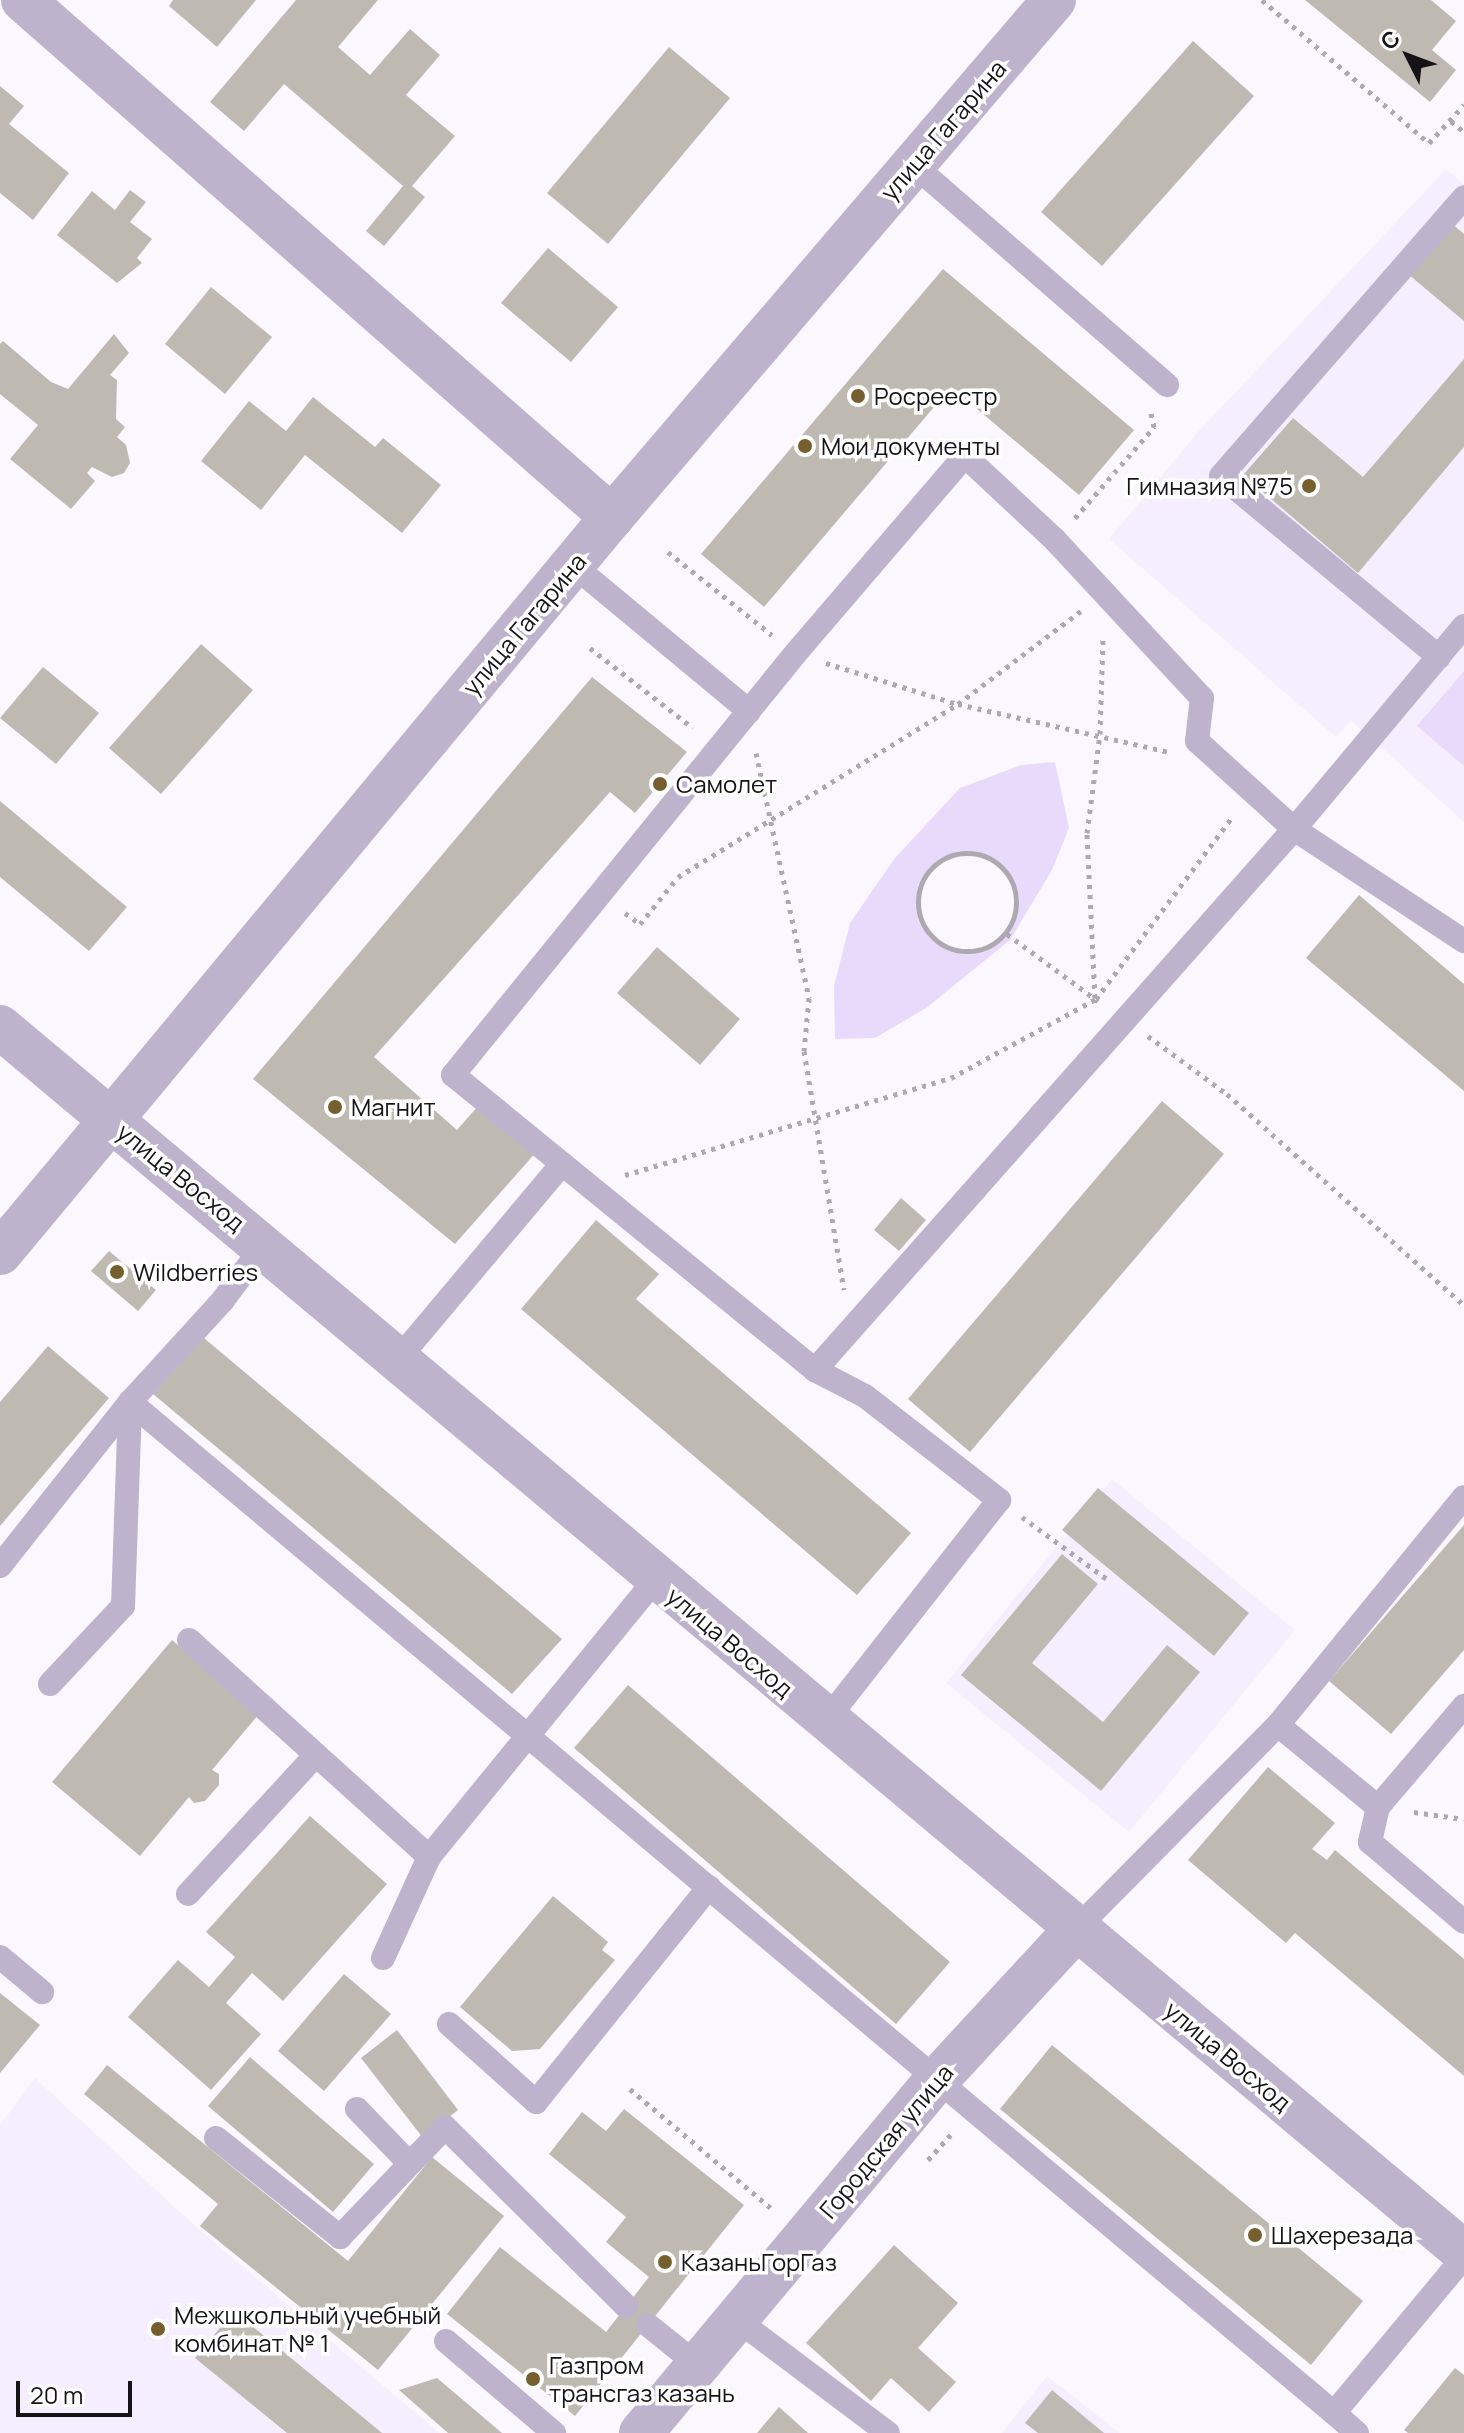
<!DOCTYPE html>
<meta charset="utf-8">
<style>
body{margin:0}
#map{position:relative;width:1464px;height:2433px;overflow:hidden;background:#faf7ff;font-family:Manrope,sans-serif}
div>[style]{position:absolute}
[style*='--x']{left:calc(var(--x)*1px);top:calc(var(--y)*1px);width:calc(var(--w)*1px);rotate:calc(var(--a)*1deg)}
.built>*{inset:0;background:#f5eeff}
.green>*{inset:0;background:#e8dafb}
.building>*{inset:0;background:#bfbab1}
.path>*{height:5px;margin-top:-2.5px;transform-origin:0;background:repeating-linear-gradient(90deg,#acaab0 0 4px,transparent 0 10px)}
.path>.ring{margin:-2.5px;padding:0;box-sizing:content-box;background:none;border:5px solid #acaab0;border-radius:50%}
.service>*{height:24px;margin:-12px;padding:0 12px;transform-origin:12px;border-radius:12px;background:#bdb3cd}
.minor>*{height:44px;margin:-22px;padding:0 22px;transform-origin:22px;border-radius:22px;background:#bdb3cd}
.tertiary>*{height:44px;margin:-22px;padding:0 22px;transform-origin:22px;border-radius:22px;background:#bdb3cd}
.dots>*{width:22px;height:22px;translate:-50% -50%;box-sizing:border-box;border:4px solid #fff;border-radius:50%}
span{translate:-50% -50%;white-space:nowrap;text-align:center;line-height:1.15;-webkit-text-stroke:7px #fff;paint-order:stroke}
.street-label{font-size:24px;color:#141316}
.poi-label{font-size:24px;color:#141316}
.left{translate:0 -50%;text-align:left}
.right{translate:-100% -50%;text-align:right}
.north{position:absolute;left:1368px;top:16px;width:80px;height:80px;-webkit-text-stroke:6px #fff;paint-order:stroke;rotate:312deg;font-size:22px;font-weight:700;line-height:32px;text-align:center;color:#141316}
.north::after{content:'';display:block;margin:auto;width:28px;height:36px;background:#141316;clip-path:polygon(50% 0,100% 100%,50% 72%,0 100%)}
.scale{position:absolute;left:16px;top:2381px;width:116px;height:36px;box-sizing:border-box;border:4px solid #141316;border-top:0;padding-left:10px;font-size:24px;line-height:28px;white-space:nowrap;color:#141316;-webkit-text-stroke:6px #fff;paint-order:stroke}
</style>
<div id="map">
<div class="built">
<i style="clip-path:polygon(1446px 169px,1464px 184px,1464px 822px,1351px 720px,1336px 737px,1109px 539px,1198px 432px)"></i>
<i style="clip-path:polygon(1112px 1479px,1295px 1630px,1129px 1832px,946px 1683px)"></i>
<i style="clip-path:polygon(35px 2078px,194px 2225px,439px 2433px,0 2433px,0 2125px)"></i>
<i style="clip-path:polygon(1047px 2376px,1120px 2433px,1002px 2433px)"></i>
</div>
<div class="green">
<i style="clip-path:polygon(1464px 671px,1464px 766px,1417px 726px)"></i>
<i style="clip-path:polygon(evenodd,1055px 762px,1069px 828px,1052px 870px,1010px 940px,926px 1008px,875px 1038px,835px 1039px,834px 986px,850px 923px,895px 858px,960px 788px,1021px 765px,1055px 762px,974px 851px,1005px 868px,1018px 901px,1007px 934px,977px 952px,942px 947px,918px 920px,918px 885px,940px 858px,974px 851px)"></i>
</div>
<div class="building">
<i style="clip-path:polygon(173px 0,256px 0,217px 47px,169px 6px)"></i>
<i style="clip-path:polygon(296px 0,378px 0,338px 47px,370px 75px,410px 29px,440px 55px,406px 95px,455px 136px,412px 186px,425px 197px,384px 246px,366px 231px,403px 186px,284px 84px,244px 131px,210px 102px)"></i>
<i style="clip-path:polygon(1305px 0,1431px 0,1456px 21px,1432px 50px,1456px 70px,1430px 102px)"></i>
<i style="clip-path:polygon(1193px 41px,1254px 96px,1102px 266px,1041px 212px)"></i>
<i style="clip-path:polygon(669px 47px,730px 98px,608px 244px,547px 193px)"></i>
<i style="clip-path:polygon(0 86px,24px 106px,9px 124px,69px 173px,33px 220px,0 193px)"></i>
<i style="clip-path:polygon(130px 190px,146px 202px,130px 222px,152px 239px,137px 258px,142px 263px,117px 283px,57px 235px,92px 191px,115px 210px)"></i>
<i style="clip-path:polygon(1451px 223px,1464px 234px,1464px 321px,1408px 274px)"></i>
<i style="clip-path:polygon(548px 248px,618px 307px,571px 362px,501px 303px)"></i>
<i style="clip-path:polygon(943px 269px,1134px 430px,1079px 495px,951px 387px,764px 607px,701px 554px)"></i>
<i style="clip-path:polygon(211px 287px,272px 337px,225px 394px,165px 344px)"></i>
<i style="clip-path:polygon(114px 334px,129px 353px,110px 375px,117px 380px,116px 419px,125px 427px,117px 437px,126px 445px,130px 463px,124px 473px,112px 477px,92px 467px,87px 473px,95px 481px,71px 509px,10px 459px,38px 425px,0 394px,0 344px,3px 341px,51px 382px,68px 389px)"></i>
<i style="clip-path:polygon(1464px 359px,1464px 447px,1358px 573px,1243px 475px,1293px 418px,1363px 477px)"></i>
<i style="clip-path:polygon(313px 397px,375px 447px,383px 438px,441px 485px,402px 533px,305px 455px,261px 510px,201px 461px,249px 401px,286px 431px)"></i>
<i style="clip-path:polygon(201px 644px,253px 690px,161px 794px,109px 748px)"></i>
<i style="clip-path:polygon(43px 667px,99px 713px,56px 764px,0 718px)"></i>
<i style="clip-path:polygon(592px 677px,687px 752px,635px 813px,610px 792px,374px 1057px,457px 1130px,479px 1105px,538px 1150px,455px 1244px,253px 1079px)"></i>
<i style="clip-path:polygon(0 801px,127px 907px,89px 951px,0 877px)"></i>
<i style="clip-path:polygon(1359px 895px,1464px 984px,1464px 1091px,1306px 958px)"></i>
<i style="clip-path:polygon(657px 947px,740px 1019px,700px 1065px,617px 993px)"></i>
<i style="clip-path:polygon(1162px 1101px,1224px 1154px,970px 1452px,908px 1399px)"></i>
<i style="clip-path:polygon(901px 1198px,926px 1220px,899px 1251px,874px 1230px)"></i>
<i style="clip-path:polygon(596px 1220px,659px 1274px,636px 1299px,911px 1533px,857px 1595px,521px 1309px)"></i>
<i style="clip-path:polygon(109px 1251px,156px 1290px,138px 1311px,91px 1271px)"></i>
<i style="clip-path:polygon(204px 1338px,562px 1639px,512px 1694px,153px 1394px)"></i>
<i style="clip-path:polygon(48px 1346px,109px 1398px,0 1526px,0 1402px)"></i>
<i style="clip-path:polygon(1098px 1488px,1249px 1613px,1214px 1656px,1062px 1530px)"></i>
<i style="clip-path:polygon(1464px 1525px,1464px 1650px,1391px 1734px,1329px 1681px)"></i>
<i style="clip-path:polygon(1062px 1554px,1098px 1584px,1032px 1663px,1103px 1722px,1167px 1645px,1200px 1672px,1101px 1791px,961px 1675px)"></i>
<i style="clip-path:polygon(172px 1640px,259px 1714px,212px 1770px,219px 1774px,219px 1785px,205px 1801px,194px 1803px,189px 1797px,140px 1856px,52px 1782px)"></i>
<i style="clip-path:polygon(628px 1685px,950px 1962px,896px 2024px,574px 1748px)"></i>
<i style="clip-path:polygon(1268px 1767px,1335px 1823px,1312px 1849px,1327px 1860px,1335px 1850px,1464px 1959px,1464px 2076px,1295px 1933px,1286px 1943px,1188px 1860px)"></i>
<i style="clip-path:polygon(310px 1816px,387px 1884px,283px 2001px,252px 1973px,226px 2003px,261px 2034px,211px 2090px,128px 2017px,178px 1960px,209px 1987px,235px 1957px,206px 1932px)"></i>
<i style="clip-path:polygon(553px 1896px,608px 1942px,602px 1950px,615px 1960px,540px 2049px,512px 2051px,460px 2007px)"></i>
<i style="clip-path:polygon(344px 1974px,391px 2014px,324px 2091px,278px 2051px)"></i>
<i style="clip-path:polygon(0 1993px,40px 2025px,0 2073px)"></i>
<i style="clip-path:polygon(397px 2030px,458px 2110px,423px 2138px,361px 2058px)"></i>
<i style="clip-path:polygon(1052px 2045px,1363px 2301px,1311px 2365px,1000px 2109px)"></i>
<i style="clip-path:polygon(250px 2057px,374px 2164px,333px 2212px,208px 2106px)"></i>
<i style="clip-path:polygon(107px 2065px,348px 2261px,432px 2157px,504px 2216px,378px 2370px,200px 2226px,218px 2204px,84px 2094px)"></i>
<i style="clip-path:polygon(624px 2109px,744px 2205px,575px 2416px,447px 2314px,500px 2247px,606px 2332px,649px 2277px,606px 2242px,626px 2217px,549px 2154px,582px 2112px,606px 2131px)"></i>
<i style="clip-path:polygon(894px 2245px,958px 2303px,918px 2348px,956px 2382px,929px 2412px,891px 2378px,871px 2401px,806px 2343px)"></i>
<i style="clip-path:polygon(234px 2311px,382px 2433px,287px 2433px,195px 2358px)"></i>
<i style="clip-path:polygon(1455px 2368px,1464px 2375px,1464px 2433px,1408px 2433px,1404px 2430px)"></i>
<i style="clip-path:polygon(437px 2378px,502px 2433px,448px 2433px,399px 2390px)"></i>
<i style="clip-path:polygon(1052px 2390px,1104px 2433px,1038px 2433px,1025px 2423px)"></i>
<i style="clip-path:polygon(779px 2407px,808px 2433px,757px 2433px)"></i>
</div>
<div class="path">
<i style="--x:1262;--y:0;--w:220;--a:40.6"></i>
<i style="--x:1429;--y:143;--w:52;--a:-47.4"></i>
<i style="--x:1451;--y:121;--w:17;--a:40"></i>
<i style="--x:1075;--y:518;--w:121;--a:-49"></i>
<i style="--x:1154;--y:427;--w:14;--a:-102"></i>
<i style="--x:668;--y:552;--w:133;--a:38.6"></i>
<i style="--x:590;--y:648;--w:130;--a:37.8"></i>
<i style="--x:826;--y:663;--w:138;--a:17.3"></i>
<i style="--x:958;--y:704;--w:216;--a:12.8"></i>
<i style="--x:756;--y:753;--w:251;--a:77.8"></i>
<i style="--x:809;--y:998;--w:53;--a:95.4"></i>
<i style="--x:804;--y:1051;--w:242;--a:80.5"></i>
<i class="ring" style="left:918px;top:853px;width:93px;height:93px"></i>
<i style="--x:625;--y:913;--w:19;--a:36"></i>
<i style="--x:640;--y:924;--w:60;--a:-51"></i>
<i style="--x:678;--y:877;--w:329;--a:-31.7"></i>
<i style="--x:958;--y:704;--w:154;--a:-37.1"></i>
<i style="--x:1007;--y:934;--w:113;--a:36.4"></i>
<i style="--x:1095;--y:998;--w:165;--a:-92.8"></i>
<i style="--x:1087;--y:833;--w:100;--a:-82.5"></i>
<i style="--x:1100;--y:734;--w:97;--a:-88.2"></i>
<i style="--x:1148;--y:1036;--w:98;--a:36.3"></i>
<i style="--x:1227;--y:1094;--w:317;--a:41.7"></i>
<i style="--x:625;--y:1175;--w:340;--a:-16.6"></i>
<i style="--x:951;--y:1078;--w:165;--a:-28.6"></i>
<i style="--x:1096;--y:999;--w:229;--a:-53.2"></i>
<i style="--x:1022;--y:1517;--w:105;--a:36.1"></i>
<i style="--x:1414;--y:1812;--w:50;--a:8"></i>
<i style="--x:630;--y:2089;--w:187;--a:40.2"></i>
<i style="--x:928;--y:2160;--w:38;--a:-48"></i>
</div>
<div class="service">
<i style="--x:915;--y:166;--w:334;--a:41"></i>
<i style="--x:573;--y:565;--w:229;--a:39.7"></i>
<i style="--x:1464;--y:626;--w:265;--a:129.9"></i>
<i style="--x:1294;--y:829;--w:723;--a:131.52"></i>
<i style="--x:815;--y:1370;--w:467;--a:-140.8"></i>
<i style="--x:453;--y:1075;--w:542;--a:-50.91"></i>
<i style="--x:795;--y:654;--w:261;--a:-49.4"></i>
<i style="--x:965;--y:456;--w:123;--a:43"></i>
<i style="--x:1055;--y:540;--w:216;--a:47.1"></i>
<i style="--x:1202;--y:698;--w:43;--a:96.6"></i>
<i style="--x:1197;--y:741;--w:131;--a:42.2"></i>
<i style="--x:1294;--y:829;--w:204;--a:33.4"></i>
<i style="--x:1439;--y:657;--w:283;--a:-140.3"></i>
<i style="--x:1221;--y:476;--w:370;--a:-48.9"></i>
<i style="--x:400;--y:1357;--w:252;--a:-50"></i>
<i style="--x:815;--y:1370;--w:56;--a:27.5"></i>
<i style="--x:865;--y:1396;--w:170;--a:37.8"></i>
<i style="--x:999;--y:1500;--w:282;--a:128.1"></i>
<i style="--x:130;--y:1402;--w:1572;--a:40.02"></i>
<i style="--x:0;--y:1566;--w:209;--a:-51.6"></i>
<i style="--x:130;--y:1402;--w:138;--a:-47.6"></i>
<i style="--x:223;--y:1300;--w:69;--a:-53.3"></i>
<i style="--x:189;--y:1640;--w:324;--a:42.1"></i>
<i style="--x:50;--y:1684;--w:107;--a:-46.9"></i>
<i style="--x:123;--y:1606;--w:204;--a:-88"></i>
<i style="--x:1278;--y:1725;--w:129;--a:39.4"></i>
<i style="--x:1378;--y:1807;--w:36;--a:103"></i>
<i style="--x:1370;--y:1842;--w:123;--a:40.4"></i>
<i style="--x:1378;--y:1807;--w:133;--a:-49.6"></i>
<i style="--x:188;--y:1894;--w:189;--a:-47.4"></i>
<i style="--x:1076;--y:1929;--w:287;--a:-45.3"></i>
<i style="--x:1278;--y:1725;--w:294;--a:-50.8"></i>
<i style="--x:0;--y:1957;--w:55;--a:39.8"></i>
<i style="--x:383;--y:1958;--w:111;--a:-65.5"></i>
<i style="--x:429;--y:1857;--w:359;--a:-50.8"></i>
<i style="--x:449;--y:2024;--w:117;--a:41.9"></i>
<i style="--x:536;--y:2102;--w:276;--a:-51.2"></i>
<i style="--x:357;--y:2109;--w:76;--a:46.1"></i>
<i style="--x:216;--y:2138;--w:159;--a:38.6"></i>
<i style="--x:340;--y:2237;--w:152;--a:-46.3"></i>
<i style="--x:445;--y:2127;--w:255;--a:44.7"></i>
<i style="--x:736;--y:2319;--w:190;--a:36.9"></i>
<i style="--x:648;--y:2325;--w:64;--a:38.7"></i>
<i style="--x:446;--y:2341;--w:142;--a:40.4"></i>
<i style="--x:1357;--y:2433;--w:30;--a:-139"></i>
<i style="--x:1334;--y:2413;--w:203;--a:-50.2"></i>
</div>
<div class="minor">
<i style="--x:23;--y:0;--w:784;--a:41.28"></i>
<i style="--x:0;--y:1027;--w:145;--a:40"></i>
<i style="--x:111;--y:1120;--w:173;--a:129.8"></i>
<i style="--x:641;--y:2433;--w:456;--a:-50.1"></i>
<i style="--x:934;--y:2083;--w:209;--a:-47.3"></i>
</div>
<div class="tertiary">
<i style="--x:1054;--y:0;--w:680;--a:130.53"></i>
<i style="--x:612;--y:517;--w:784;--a:129.72"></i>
<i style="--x:111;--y:1120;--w:1764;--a:39.92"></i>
</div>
<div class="dots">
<i style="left:858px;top:396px;background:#765f2f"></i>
<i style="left:805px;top:446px;background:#765f2f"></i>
<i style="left:1309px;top:486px;background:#765f2f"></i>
<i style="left:660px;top:784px;background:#765f2f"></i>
<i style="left:335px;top:1107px;background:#765f2f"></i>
<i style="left:117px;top:1272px;background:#765f2f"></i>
<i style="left:1255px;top:2235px;background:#765f2f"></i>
<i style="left:665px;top:2262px;background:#765f2f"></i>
<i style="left:158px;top:2329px;background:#765f2f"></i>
<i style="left:533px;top:2379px;background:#765f2f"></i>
</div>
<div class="street-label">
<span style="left:943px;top:130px;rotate:-49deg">улица Гагарина</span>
<span style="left:524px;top:624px;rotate:-50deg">улица Гагарина</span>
<span style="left:181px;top:1177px;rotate:39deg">улица Восход</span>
<span style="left:730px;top:1642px;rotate:40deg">улица Восход</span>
<span style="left:1228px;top:2056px;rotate:40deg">улица Восход</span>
<span style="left:886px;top:2141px;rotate:-50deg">Городская улица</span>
</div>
<div class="poi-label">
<span class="left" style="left:874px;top:396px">Росреестр</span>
<span class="left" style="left:821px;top:446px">Мои документы</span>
<span class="right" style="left:1293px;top:486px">Гимназия №75</span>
<span class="left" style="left:676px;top:784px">Самолет</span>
<span class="left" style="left:351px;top:1107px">Магнит</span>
<span class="left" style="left:133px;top:1272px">Wildberries</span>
<span class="left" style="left:1271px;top:2235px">Шахерезада</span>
<span class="left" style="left:681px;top:2262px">КазаньГорГаз</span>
<span class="left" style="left:174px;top:2329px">Межшкольный учебный<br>комбинат № 1</span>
<span class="left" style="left:549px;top:2379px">Газпром<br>трансгаз казань</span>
</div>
<div class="north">С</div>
<div class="scale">20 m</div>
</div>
